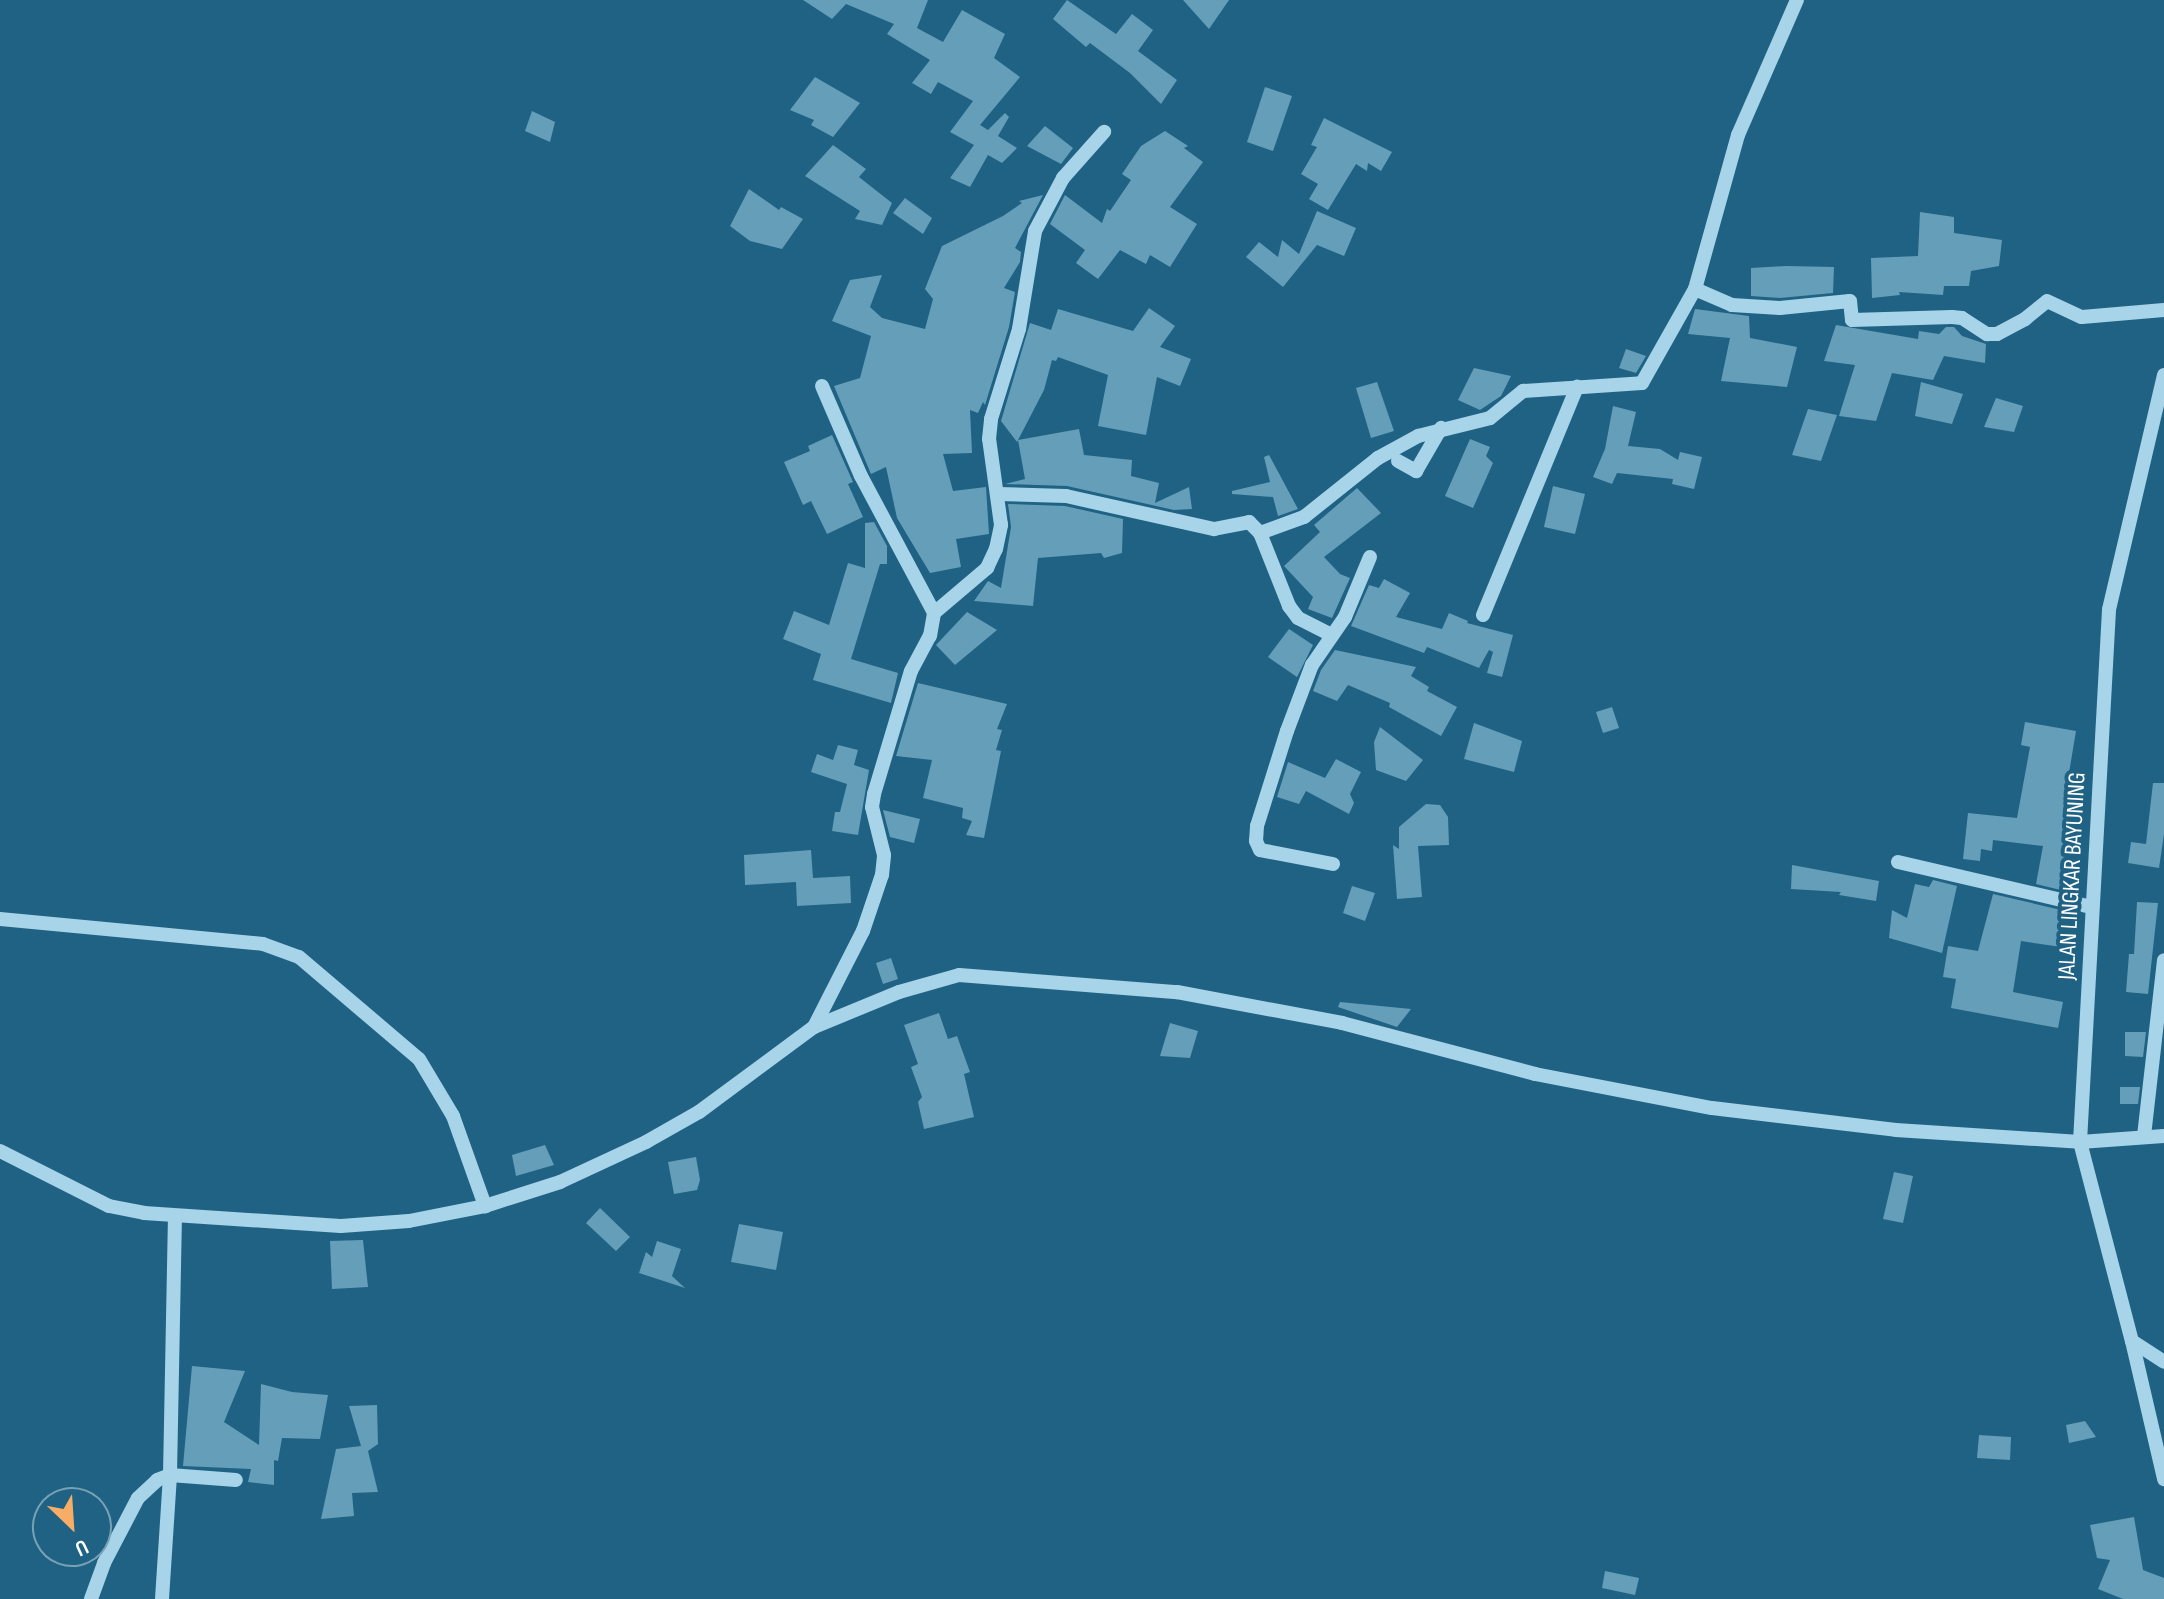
<!DOCTYPE html>
<style>
body{margin:0}
#map{position:relative;width:2164px;height:1599px;overflow:hidden;background:#1f6284;font-family:"Sofia Sans Condensed",sans-serif}
div>[style]{position:absolute}
[style*='--x']{left:calc(var(--x)*1px);top:calc(var(--y)*1px);width:calc(var(--w)*1px);rotate:calc(var(--a)*1deg)}
.building>*{inset:0;background:#659eb9}
.minor>*{height:14px;margin:-7px;padding:0 7px;transform-origin:7px;border-radius:7px;background:#a7d4e9}
span{translate:-50% -50%;white-space:nowrap;text-align:center;line-height:1.15;-webkit-text-stroke:8px #1f6284;paint-order:stroke}
.street-label{font-size:24px;color:#fff}
.north{position:absolute;left:32px;top:1487px;width:80px;height:80px;box-sizing:border-box;background:#1f6284;border:2px solid #79a1b5;border-radius:50%;rotate:155deg;font-size:22px;font-weight:700;line-height:32px;text-align:center;color:#fff}
.north::after{content:'';display:block;margin:auto;width:28px;height:36px;background:#f7ad66;clip-path:polygon(50% 0,100% 100%,50% 72%,0 100%)}
</style>
<div id="map">
<div class="building">
<i style="clip-path:polygon(803px 0,928px 0,917px 28px,943px 42px,962px 10px,1005px 34px,994px 58px,1020px 77px,980px 125px,988px 130px,1005px 113px,1009px 117px,998px 136px,1017px 148px,1002px 163px,988px 155px,970px 187px,950px 178px,974px 145px,950px 132px,973px 101px,938px 82px,931px 94px,912px 83px,930px 60px,887px 34px,894px 24px,846px 4px,832px 19px)"></i>
<i style="clip-path:polygon(1067px 0,1116px 34px,1132px 14px,1153px 30px,1138px 51px,1177px 80px,1161px 104px,1130px 73px,1090px 43px,1086px 47px,1053px 19px)"></i>
<i style="clip-path:polygon(1183px 0,1229px 0,1209px 29px)"></i>
<i style="clip-path:polygon(815px 77px,860px 103px,833px 137px,811px 125px,814px 120px,790px 110px)"></i>
<i style="clip-path:polygon(1265px 87px,1292px 96px,1273px 151px,1247px 142px)"></i>
<i style="clip-path:polygon(532px 111px,555px 122px,550px 142px,525px 131px)"></i>
<i style="clip-path:polygon(1324px 118px,1392px 152px,1381px 171px,1368px 163px,1367px 171px,1356px 164px,1328px 210px,1309px 199px,1318px 184px,1301px 174px,1317px 147px,1311px 145px)"></i>
<i style="clip-path:polygon(1045px 126px,1073px 148px,1061px 164px,1027px 146px)"></i>
<i style="clip-path:polygon(1165px 131px,1188px 146px,1184px 148px,1203px 162px,1170px 207px,1197px 224px,1170px 267px,1150px 255px,1146px 264px,1120px 250px,1098px 279px,1076px 263px,1085px 250px,1050px 224px,1065px 195px,1102px 223px,1107px 209px,1110px 211px,1131px 180px,1122px 174px,1141px 146px)"></i>
<i style="clip-path:polygon(833px 145px,866px 169px,859px 177px,892px 203px,882px 225px,855px 219px,860px 211px,805px 176px)"></i>
<i style="clip-path:polygon(749px 189px,779px 210px,781px 207px,803px 219px,782px 249px,750px 241px,730px 226px)"></i>
<i style="clip-path:polygon(1043px 195px,1015px 248px,1021px 252px,1020px 262px,1004px 288px,1015px 292px,1009px 327px,985px 405px,983px 402px,978px 413px,970px 410px,972px 453px,943px 454px,953px 491px,986px 487px,989px 534px,956px 539px,961px 567px,930px 573px,897px 518px,886px 467px,871px 474px,834px 386px,860px 378px,871px 336px,832px 321px,850px 280px,882px 275px,870px 307px,882px 318px,925px 329px,933px 299px,925px 289px,942px 246px,1003px 216px,1022px 203px,1019px 201px)"></i>
<i style="clip-path:polygon(905px 198px,932px 218px,923px 234px,893px 213px)"></i>
<i style="clip-path:polygon(1317px 211px,1356px 228px,1344px 256px,1317px 245px,1283px 287px,1246px 257px,1259px 242px,1278px 257px,1282px 240px,1299px 254px)"></i>
<i style="clip-path:polygon(1920px 212px,1954px 217px,1954px 233px,2002px 240px,1999px 266px,1971px 271px,1969px 286px,1944px 286px,1943px 295px,1899px 292px,1900px 295px,1872px 298px,1871px 258px,1918px 256px)"></i>
<i style="clip-path:polygon(1786px 266px,1834px 267px,1833px 293px,1780px 298px,1751px 296px,1751px 268px)"></i>
<i style="clip-path:polygon(1149px 308px,1175px 326px,1160px 347px,1191px 359px,1180px 386px,1157px 377px,1146px 435px,1098px 426px,1108px 375px,1058px 357px,1056px 361px,1052px 360px,1044px 390px,1017px 442px,1001px 421px,1030px 323px,1051px 330px,1058px 309px,1133px 331px)"></i>
<i style="clip-path:polygon(1695px 309px,1749px 316px,1750px 338px,1797px 347px,1787px 387px,1721px 381px,1730px 338px,1688px 334px)"></i>
<i style="clip-path:polygon(1836px 325px,1918px 339px,1919px 331px,1939px 334px,1946px 327px,1954px 327px,1962px 336px,1986px 344px,1985px 363px,1944px 356px,1933px 380px,1892px 373px,1876px 421px,1839px 416px,1855px 365px,1824px 361px)"></i>
<i style="clip-path:polygon(1626px 349px,1646px 356px,1636px 373px,1619px 368px)"></i>
<i style="clip-path:polygon(1474px 368px,1511px 376px,1501px 396px,1480px 410px,1458px 400px)"></i>
<i style="clip-path:polygon(1377px 382px,1394px 431px,1371px 438px,1356px 388px)"></i>
<i style="clip-path:polygon(1921px 382px,1963px 394px,1952px 424px,1915px 416px)"></i>
<i style="clip-path:polygon(1996px 398px,2023px 406px,2014px 432px,1984px 427px)"></i>
<i style="clip-path:polygon(1613px 406px,1636px 412px,1628px 446px,1660px 449px,1678px 460px,1680px 452px,1702px 457px,1694px 489px,1672px 484px,1673px 479px,1617px 473px,1612px 484px,1593px 477px,1605px 449px)"></i>
<i style="clip-path:polygon(1808px 409px,1837px 415px,1821px 461px,1792px 455px)"></i>
<i style="clip-path:polygon(1079px 429px,1084px 455px,1132px 460px,1131px 476px,1159px 483px,1155px 503px,1189px 487px,1192px 509px,1174px 510px,1067px 486px,1005px 484px,1025px 479px,1018px 440px)"></i>
<i style="clip-path:polygon(832px 435px,853px 482px,848px 484px,863px 517px,827px 534px,811px 501px,803px 505px,784px 462px,810px 451px,808px 446px)"></i>
<i style="clip-path:polygon(1470px 439px,1490px 447px,1486px 456px,1493px 463px,1473px 508px,1445px 496px)"></i>
<i style="clip-path:polygon(1269px 455px,1298px 509px,1278px 516px,1273px 497px,1232px 494px,1232px 491px,1270px 482px,1264px 457px)"></i>
<i style="clip-path:polygon(1553px 486px,1585px 494px,1575px 534px,1544px 527px)"></i>
<i style="clip-path:polygon(1357px 488px,1381px 513px,1324px 557px,1340px 574px,1350px 578px,1332px 618px,1308px 609px,1313px 597px,1284px 566px,1320px 532px,1314px 525px)"></i>
<i style="clip-path:polygon(1008px 504px,1065px 506px,1123px 519px,1122px 553px,1104px 558px,1101px 553px,1038px 558px,1033px 606px,974px 601px,988px 581px,1001px 588px,1011px 527px)"></i>
<i style="clip-path:polygon(874px 522px,887px 546px,887px 564px,880px 564px,851px 659px,898px 673px,891px 703px,813px 680px,821px 654px,783px 639px,794px 611px,829px 625px,848px 563px,865px 568px,865px 523px)"></i>
<i style="clip-path:polygon(1384px 579px,1410px 593px,1396px 617px,1442px 629px,1449px 613px,1468px 621px,1467px 623px,1513px 635px,1502px 677px,1487px 673px,1493px 652px,1489px 650px,1479px 668px,1427px 647px,1424px 653px,1351px 626px,1369px 585px,1379px 588px)"></i>
<i style="clip-path:polygon(967px 612px,997px 630px,955px 665px,936px 645px)"></i>
<i style="clip-path:polygon(1289px 629px,1313px 645px,1297px 677px,1268px 657px)"></i>
<i style="clip-path:polygon(1335px 650px,1416px 667px,1411px 676px,1429px 687px,1427px 691px,1457px 707px,1441px 736px,1389px 707px,1390px 703px,1348px 685px,1337px 701px,1313px 691px,1321px 670px)"></i>
<i style="clip-path:polygon(918px 683px,1007px 704px,997px 729px,1002px 730px,996px 750px,1001px 751px,984px 838px,966px 835px,972px 821px,962px 818px,963px 808px,923px 798px,932px 760px,896px 756px)"></i>
<i style="clip-path:polygon(1612px 707px,1619px 728px,1603px 733px,1596px 712px)"></i>
<i style="clip-path:polygon(2025px 722px,2076px 731px,2069px 773px,2080px 775px,2069px 869px,2077px 870px,2073px 893px,2036px 884px,2043px 846px,1993px 840px,1992px 851px,1981px 849px,1980px 861px,1963px 859px,1968px 813px,2017px 818px,2030px 747px,2021px 745px)"></i>
<i style="clip-path:polygon(1474px 723px,1522px 741px,1514px 772px,1464px 759px)"></i>
<i style="clip-path:polygon(1380px 727px,1423px 760px,1406px 781px,1376px 770px,1374px 742px)"></i>
<i style="clip-path:polygon(838px 745px,858px 750px,854px 765px,869px 770px,858px 835px,832px 831px,835px 812px,840px 812px,847px 784px,811px 772px,817px 754px,833px 760px)"></i>
<i style="clip-path:polygon(1336px 759px,1361px 772px,1350px 794px,1354px 803px,1349px 814px,1306px 791px,1299px 804px,1277px 797px,1288px 762px,1325px 778px)"></i>
<i style="clip-path:polygon(2153px 783px,2164px 783px,2164px 834px,2159px 868px,2128px 863px,2131px 842px,2146px 844px)"></i>
<i style="clip-path:polygon(1426px 804px,1440px 805px,1448px 817px,1449px 845px,1418px 846px,1422px 897px,1397px 899px,1393px 845px,1399px 849px,1399px 827px)"></i>
<i style="clip-path:polygon(883px 810px,920px 819px,914px 843px,890px 837px)"></i>
<i style="clip-path:polygon(811px 850px,813px 878px,850px 876px,851px 903px,797px 906px,796px 882px,745px 885px,744px 855px)"></i>
<i style="clip-path:polygon(1792px 865px,1879px 881px,1876px 901px,1839px 895px,1841px 892px,1791px 889px)"></i>
<i style="clip-path:polygon(1933px 880px,1957px 886px,1942px 953px,1889px 938px,1892px 910px,1907px 918px,1915px 884px,1929px 887px)"></i>
<i style="clip-path:polygon(1352px 886px,1375px 893px,1365px 921px,1343px 913px)"></i>
<i style="clip-path:polygon(1993px 894px,2074px 913px,2068px 948px,2021px 941px,2013px 992px,2063px 1002px,2058px 1028px,1951px 1008px,1956px 979px,1943px 977px,1948px 946px,1978px 951px)"></i>
<i style="clip-path:polygon(2137px 902px,2158px 903px,2148px 994px,2126px 992px,2129px 954px,2134px 954px)"></i>
<i style="clip-path:polygon(891px 958px,898px 979px,883px 984px,876px 963px)"></i>
<i style="clip-path:polygon(1340px 1002px,1411px 1009px,1397px 1027px,1338px 1007px)"></i>
<i style="clip-path:polygon(939px 1013px,948px 1039px,957px 1036px,970px 1072px,964px 1074px,974px 1117px,924px 1129px,918px 1102px,922px 1097px,911px 1067px,918px 1064px,904px 1025px)"></i>
<i style="clip-path:polygon(1170px 1023px,1198px 1031px,1190px 1058px,1160px 1056px)"></i>
<i style="clip-path:polygon(2125px 1032px,2146px 1032px,2143px 1057px,2125px 1056px)"></i>
<i style="clip-path:polygon(2120px 1087px,2140px 1087px,2138px 1104px,2120px 1104px)"></i>
<i style="clip-path:polygon(545px 1145px,554px 1165px,516px 1176px,512px 1155px)"></i>
<i style="clip-path:polygon(696px 1157px,700px 1180px,697px 1190px,674px 1194px,668px 1162px)"></i>
<i style="clip-path:polygon(1894px 1172px,1913px 1176px,1903px 1223px,1883px 1219px)"></i>
<i style="clip-path:polygon(600px 1208px,630px 1237px,616px 1251px,586px 1223px)"></i>
<i style="clip-path:polygon(739px 1224px,783px 1232px,776px 1270px,731px 1262px)"></i>
<i style="clip-path:polygon(363px 1240px,368px 1287px,332px 1289px,330px 1241px)"></i>
<i style="clip-path:polygon(657px 1241px,681px 1249px,672px 1276px,685px 1288px,639px 1273px,646px 1252px,652px 1257px)"></i>
<i style="clip-path:polygon(192px 1366px,245px 1371px,224px 1422px,259px 1445px,261px 1384px,292px 1392px,328px 1395px,320px 1439px,282px 1438px,278px 1461px,274px 1460px,274px 1485px,248px 1482px,251px 1469px,183px 1466px)"></i>
<i style="clip-path:polygon(377px 1405px,378px 1444px,368px 1451px,378px 1492px,352px 1493px,354px 1516px,321px 1519px,336px 1449px,361px 1446px,349px 1406px)"></i>
<i style="clip-path:polygon(2085px 1421px,2096px 1437px,2069px 1443px,2066px 1425px)"></i>
<i style="clip-path:polygon(1979px 1435px,2011px 1437px,2010px 1460px,1977px 1458px)"></i>
<i style="clip-path:polygon(2134px 1517px,2143px 1570px,2164px 1578px,2164px 1599px,2123px 1599px,2098px 1589px,2110px 1560px,2097px 1558px,2090px 1525px)"></i>
<i style="clip-path:polygon(1605px 1571px,1639px 1578px,1635px 1595px,1602px 1588px)"></i>
</div>
<div class="minor">
<i style="--x:1695;--y:289;--w:40;--a:23.4"></i>
<i style="--x:1732;--y:305;--w:48;--a:3.6"></i>
<i style="--x:1780;--y:308;--w:70;--a:-5.7"></i>
<i style="--x:1850;--y:301;--w:19;--a:84"></i>
<i style="--x:1852;--y:320;--w:100;--a:-1.7"></i>
<i style="--x:1952;--y:317;--w:10;--a:6"></i>
<i style="--x:1962;--y:318;--w:30;--a:33"></i>
<i style="--x:1987;--y:334;--w:10;--a:0"></i>
<i style="--x:1997;--y:334;--w:32;--a:-28"></i>
<i style="--x:2025;--y:319;--w:28;--a:-39"></i>
<i style="--x:2047;--y:301;--w:38;--a:25"></i>
<i style="--x:2082;--y:317;--w:82;--a:-4.9"></i>
<i style="--x:2164;--y:375;--w:241;--a:103.2"></i>
<i style="--x:2109;--y:610;--w:533;--a:93.12"></i>
<i style="--x:2080;--y:1142;--w:206;--a:75.4"></i>
<i style="--x:2132;--y:1341;--w:38;--a:33"></i>
<i style="--x:822;--y:386;--w:98;--a:66.6"></i>
<i style="--x:861;--y:476;--w:155;--a:61.9"></i>
<i style="--x:1398;--y:461;--w:21;--a:29"></i>
<i style="--x:1416;--y:471;--w:50;--a:-59.8"></i>
<i style="--x:998;--y:494;--w:68;--a:1.7"></i>
<i style="--x:1066;--y:496;--w:152;--a:12.6"></i>
<i style="--x:1214;--y:529;--w:36;--a:-11"></i>
<i style="--x:1249;--y:522;--w:16;--a:45"></i>
<i style="--x:1260;--y:533;--w:79;--a:68.3"></i>
<i style="--x:1289;--y:606;--w:15;--a:53"></i>
<i style="--x:1298;--y:618;--w:36;--a:27"></i>
<i style="--x:1260;--y:533;--w:47;--a:-20"></i>
<i style="--x:1304;--y:517;--w:95;--a:-38.6"></i>
<i style="--x:1378;--y:458;--w:46;--a:-28.8"></i>
<i style="--x:1418;--y:436;--w:74;--a:-14"></i>
<i style="--x:1490;--y:418;--w:43;--a:-39.3"></i>
<i style="--x:1523;--y:391;--w:119;--a:-3.8"></i>
<i style="--x:1642;--y:383;--w:108;--a:-60.6"></i>
<i style="--x:1695;--y:289;--w:160;--a:-74.4"></i>
<i style="--x:1738;--y:135;--w:147;--a:-66.4"></i>
<i style="--x:1483;--y:615;--w:247;--a:-67.6"></i>
<i style="--x:1898;--y:862;--w:198;--a:13.1"></i>
<i style="--x:1333;--y:864;--w:74;--a:-169.1"></i>
<i style="--x:1260;--y:850;--w:10;--a:-114"></i>
<i style="--x:1256;--y:841;--w:15;--a:-86"></i>
<i style="--x:1257;--y:826;--w:100;--a:-72.5"></i>
<i style="--x:1287;--y:731;--w:71;--a:-69.3"></i>
<i style="--x:1312;--y:665;--w:58;--a:-55.5"></i>
<i style="--x:1345;--y:617;--w:65;--a:-67.4"></i>
<i style="--x:0;--y:919;--w:264;--a:5.4"></i>
<i style="--x:263;--y:944;--w:38;--a:20"></i>
<i style="--x:299;--y:957;--w:157;--a:40.4"></i>
<i style="--x:419;--y:1059;--w:66;--a:59.2"></i>
<i style="--x:453;--y:1116;--w:96;--a:70.4"></i>
<i style="--x:814;--y:1027;--w:108;--a:-63"></i>
<i style="--x:863;--y:931;--w:59;--a:-71.3"></i>
<i style="--x:882;--y:875;--w:20;--a:-84"></i>
<i style="--x:884;--y:855;--w:49;--a:-104"></i>
<i style="--x:872;--y:807;--w:13;--a:-81"></i>
<i style="--x:874;--y:794;--w:128;--a:-73.3"></i>
<i style="--x:911;--y:671;--w:40;--a:-62"></i>
<i style="--x:930;--y:636;--w:23;--a:-80"></i>
<i style="--x:934;--y:613;--w:70;--a:-40.3"></i>
<i style="--x:987;--y:568;--w:21;--a:-65"></i>
<i style="--x:996;--y:549;--w:25;--a:-78"></i>
<i style="--x:1001;--y:525;--w:87;--a:-97.9"></i>
<i style="--x:989;--y:439;--w:20;--a:-84"></i>
<i style="--x:991;--y:419;--w:94;--a:-72.7"></i>
<i style="--x:1019;--y:329;--w:99;--a:-80.7"></i>
<i style="--x:1035;--y:231;--w:60;--a:-62.2"></i>
<i style="--x:1063;--y:178;--w:62;--a:-48.3"></i>
<i style="--x:2144;--y:1136;--w:177;--a:-83.5"></i>
<i style="--x:0;--y:1151;--w:122;--a:26.8"></i>
<i style="--x:109;--y:1206;--w:36;--a:11"></i>
<i style="--x:144;--y:1213;--w:197;--a:3.8"></i>
<i style="--x:341;--y:1226;--w:68;--a:-4.2"></i>
<i style="--x:409;--y:1221;--w:77;--a:-11.2"></i>
<i style="--x:485;--y:1206;--w:79;--a:-17.7"></i>
<i style="--x:560;--y:1182;--w:95;--a:-24.9"></i>
<i style="--x:646;--y:1142;--w:61;--a:-29.5"></i>
<i style="--x:699;--y:1112;--w:143;--a:-36.5"></i>
<i style="--x:814;--y:1027;--w:92;--a:-22.4"></i>
<i style="--x:899;--y:992;--w:62;--a:-15.8"></i>
<i style="--x:959;--y:975;--w:219;--a:4.5"></i>
<i style="--x:1177;--y:992;--w:168;--a:10.6"></i>
<i style="--x:1342;--y:1023;--w:200;--a:14.8"></i>
<i style="--x:1535;--y:1074;--w:180;--a:10.9"></i>
<i style="--x:1712;--y:1108;--w:185;--a:6.8"></i>
<i style="--x:1896;--y:1130;--w:184;--a:3.7"></i>
<i style="--x:2080;--y:1142;--w:84;--a:-4.1"></i>
<i style="--x:2132;--y:1341;--w:142;--a:76.9"></i>
<i style="--x:91;--y:1599;--w:38;--a:-70"></i>
<i style="--x:104;--y:1563;--w:73;--a:-62.4"></i>
<i style="--x:138;--y:1498;--w:26;--a:-43"></i>
<i style="--x:157;--y:1480;--w:14;--a:-21"></i>
<i style="--x:170;--y:1475;--w:66;--a:4.3"></i>
<i style="--x:162;--y:1599;--w:124;--a:-86.3"></i>
<i style="--x:170;--y:1475;--w:259;--a:-88.9"></i>
</div>
<div class="street-label">
<span style="left:2072px;top:876px;rotate:-87deg">JALAN LINGKAR BAYUNING</span>
</div>
<div class="north">U</div>
</div>
